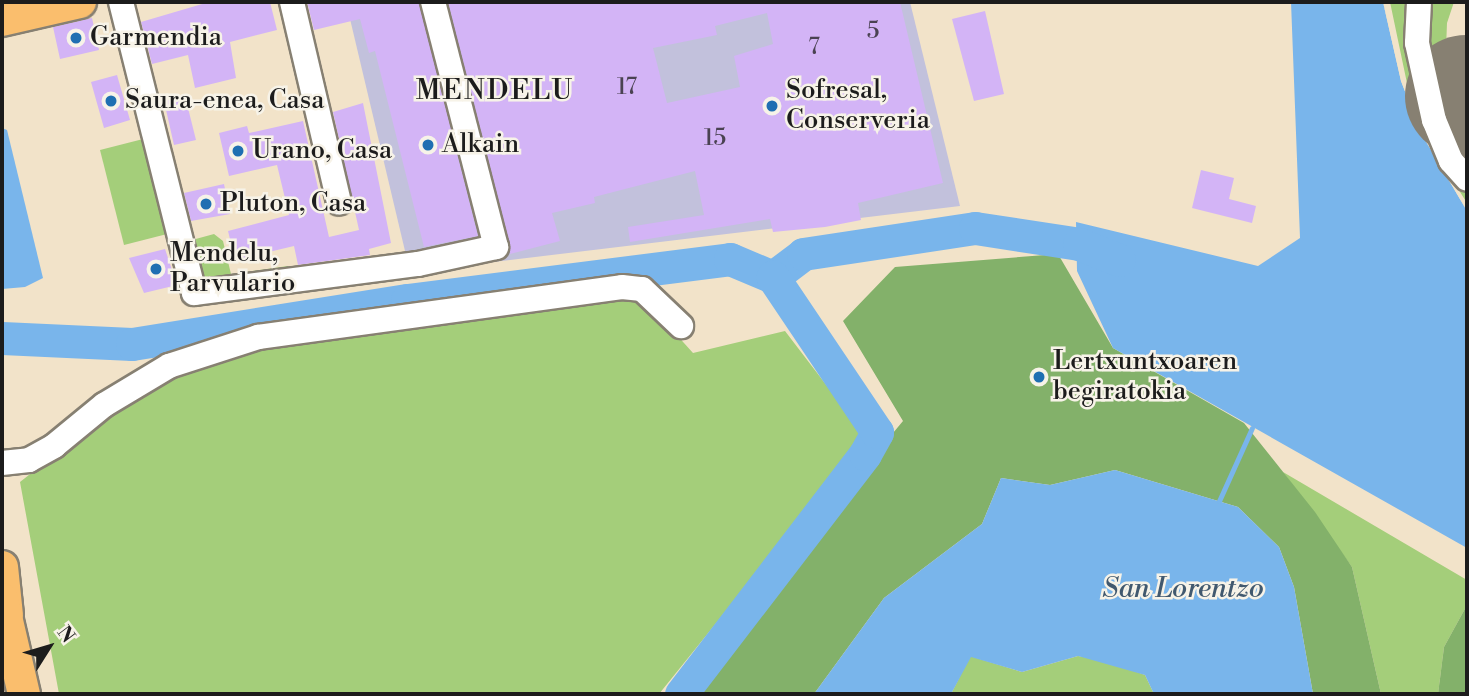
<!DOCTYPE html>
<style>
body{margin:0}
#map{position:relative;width:1469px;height:696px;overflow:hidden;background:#f2e3c9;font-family:"Libre Bodoni",serif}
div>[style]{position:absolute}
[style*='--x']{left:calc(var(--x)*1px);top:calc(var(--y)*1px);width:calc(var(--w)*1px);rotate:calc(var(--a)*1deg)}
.industrial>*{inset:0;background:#c2c1dc}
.green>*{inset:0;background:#a4ce7a}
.forest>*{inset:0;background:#83b16a}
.water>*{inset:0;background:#79b5eb}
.pier>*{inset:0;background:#f2e3c9}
.stream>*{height:5px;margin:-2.5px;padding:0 2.5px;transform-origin:2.5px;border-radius:2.5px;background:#79b5eb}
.river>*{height:33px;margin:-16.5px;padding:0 16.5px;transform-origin:16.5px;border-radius:16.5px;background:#79b5eb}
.runway>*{height:122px;margin:-61px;padding:0 61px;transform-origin:61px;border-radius:61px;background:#878072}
.building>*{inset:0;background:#d3b4f6}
.roads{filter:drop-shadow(2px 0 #878072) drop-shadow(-2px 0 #878072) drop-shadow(0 2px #878072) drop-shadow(0 -2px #878072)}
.minor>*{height:24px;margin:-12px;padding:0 12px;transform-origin:12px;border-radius:12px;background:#fff}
.major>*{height:32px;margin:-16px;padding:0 16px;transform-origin:16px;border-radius:16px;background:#fabe6d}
.dots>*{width:19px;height:19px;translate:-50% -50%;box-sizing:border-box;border:4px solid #f7f3e8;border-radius:50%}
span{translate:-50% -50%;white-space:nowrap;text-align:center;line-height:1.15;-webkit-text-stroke:5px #f7f3e8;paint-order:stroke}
.number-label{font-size:23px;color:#4a4252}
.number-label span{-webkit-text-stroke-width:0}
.poi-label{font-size:26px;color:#1c1c1c}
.left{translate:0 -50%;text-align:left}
.neighbourhood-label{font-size:28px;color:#1c1c1c;letter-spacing:2px}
.water-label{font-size:28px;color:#41596f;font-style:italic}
.frame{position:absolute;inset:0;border:4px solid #1c1c1c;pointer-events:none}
.north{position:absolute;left:14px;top:612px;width:70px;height:70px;-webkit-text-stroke:5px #f7f3e8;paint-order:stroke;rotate:53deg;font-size:19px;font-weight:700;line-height:28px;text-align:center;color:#1c1c1c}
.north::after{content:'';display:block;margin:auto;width:24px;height:32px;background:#1c1c1c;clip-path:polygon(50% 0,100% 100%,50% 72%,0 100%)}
</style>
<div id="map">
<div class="industrial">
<i style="clip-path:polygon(346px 2px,910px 2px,960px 206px,410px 272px)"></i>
</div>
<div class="green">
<i style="clip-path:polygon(1390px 2px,1415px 2px,1411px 32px,1467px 187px,1467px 203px,1431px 146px,1408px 88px)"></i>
<i style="clip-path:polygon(1423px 2px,1454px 2px,1447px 23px,1443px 129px,1420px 21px)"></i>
<i style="clip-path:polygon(147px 138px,171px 233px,124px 245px,100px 150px)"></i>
<i style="clip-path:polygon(214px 234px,223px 241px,231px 274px,288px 266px,290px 275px,204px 285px,192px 240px)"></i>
<i style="clip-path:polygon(638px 292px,693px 353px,785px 331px,866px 437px,659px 694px,59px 694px,20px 482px,124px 400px,195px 364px,369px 316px)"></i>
<i style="clip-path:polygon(1283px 472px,1467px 580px,1467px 605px,1444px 647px,1438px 694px,1381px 694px,1352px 567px)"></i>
<i style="clip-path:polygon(970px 656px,1022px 672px,1078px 656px,1107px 661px,1145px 675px,1154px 694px,951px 694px)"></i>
</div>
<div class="forest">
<i style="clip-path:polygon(1058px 254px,1113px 348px,1244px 423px,1315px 512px,1352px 567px,1381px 694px,1313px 694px,1294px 587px,1279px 547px,1238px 507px,1115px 470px,1050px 485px,1001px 478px,982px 524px,884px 598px,814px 694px,675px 694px,903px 421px,843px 321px,895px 267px)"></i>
<i style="clip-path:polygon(1467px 605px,1467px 694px,1438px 694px,1444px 647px)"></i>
</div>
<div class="water">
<i style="clip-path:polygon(1291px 2px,1383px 2px,1401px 81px,1421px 133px,1467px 211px,1467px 548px,1113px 348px,1077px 271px,1076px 222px,1258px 266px,1300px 238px)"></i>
<i style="clip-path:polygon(2px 128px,7px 130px,43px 278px,25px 287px,2px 289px)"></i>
<i style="clip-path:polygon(1115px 470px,1238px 507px,1279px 547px,1294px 587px,1313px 694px,1154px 694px,1145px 675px,1078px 656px,1022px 672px,971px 657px,951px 694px,814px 694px,884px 598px,982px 524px,1001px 478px,1050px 485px)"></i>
</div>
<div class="pier">
<i style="clip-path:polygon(1383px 2px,1404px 80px,1424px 131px,1467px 211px,1421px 133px,1401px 81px)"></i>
</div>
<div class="stream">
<i style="--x:1219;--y:501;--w:80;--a:-65.7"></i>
</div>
<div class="river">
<i style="--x:2;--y:338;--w:130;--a:2.6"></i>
<i style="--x:132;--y:344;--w:278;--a:-9.1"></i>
<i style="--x:407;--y:300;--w:326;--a:-7.2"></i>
<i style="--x:730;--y:259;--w:47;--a:22.7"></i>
<i style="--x:773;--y:277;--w:38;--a:-37"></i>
<i style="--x:803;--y:254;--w:174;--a:-8.6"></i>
<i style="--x:975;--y:228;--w:105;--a:8.7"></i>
<i style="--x:1079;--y:244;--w:43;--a:21.8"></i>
<i style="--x:681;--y:694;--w:302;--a:-52.5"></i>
<i style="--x:865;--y:454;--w:25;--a:-61"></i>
<i style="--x:877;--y:432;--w:187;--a:-123.9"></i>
</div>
<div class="runway">
<i style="--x:1466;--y:96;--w:1;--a:0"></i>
</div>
<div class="building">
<i style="clip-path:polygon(209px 2px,270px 2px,277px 30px,230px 42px,236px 78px,195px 88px,188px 55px,152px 64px,141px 22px)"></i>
<i style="clip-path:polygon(307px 2px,419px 2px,478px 236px,424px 247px,375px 51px,369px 53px,360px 19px,314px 30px)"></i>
<i style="clip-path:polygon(evenodd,448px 2px,900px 2px,943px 183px,858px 203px,861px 220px,825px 227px,773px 232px,770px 219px,630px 242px,628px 227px,704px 215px,695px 171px,594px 197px,595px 203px,552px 213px,560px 241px,510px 254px,448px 2px,767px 13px,773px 44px,734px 56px,740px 87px,667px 103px,653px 48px,717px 35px,715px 26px,767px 13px)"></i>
<i style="clip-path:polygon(985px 11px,1004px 94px,974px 101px,952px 19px)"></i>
<i style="clip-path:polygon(92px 18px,99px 50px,60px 59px,53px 27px)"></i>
<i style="clip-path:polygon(117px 75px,130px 120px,104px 128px,91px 82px)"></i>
<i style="clip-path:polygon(185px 96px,196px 140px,174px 145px,164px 101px)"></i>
<i style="clip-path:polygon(363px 103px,391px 243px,369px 249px,370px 255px,298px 265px,294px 246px,235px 260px,228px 231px,289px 215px,277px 165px,229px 176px,219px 133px,247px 126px,249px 133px,303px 121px,329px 237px,359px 230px,333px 112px)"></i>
<i style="clip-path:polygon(1201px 170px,1234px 178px,1229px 199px,1256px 206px,1252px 223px,1192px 208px)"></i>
<i style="clip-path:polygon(224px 184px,230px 214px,191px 221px,184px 193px)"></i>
<i style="clip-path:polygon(165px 249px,177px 285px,144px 293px,129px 258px)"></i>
</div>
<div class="roads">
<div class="minor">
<i style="--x:121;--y:2;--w:300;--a:75.9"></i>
<i style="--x:194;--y:293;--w:226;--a:-7.4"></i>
<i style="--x:418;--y:264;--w:80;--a:-12.3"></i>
<i style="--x:496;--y:247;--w:253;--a:-104.4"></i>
<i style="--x:292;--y:2;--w:206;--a:76.8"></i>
<i style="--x:1419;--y:2;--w:41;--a:92.8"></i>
<i style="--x:1417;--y:43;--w:79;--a:77.6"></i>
<i style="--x:1434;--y:120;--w:44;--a:67.5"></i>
<i style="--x:1451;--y:161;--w:24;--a:48"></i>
<i style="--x:2;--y:463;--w:27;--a:-6"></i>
<i style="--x:29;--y:460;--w:29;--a:-29"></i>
<i style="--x:54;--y:446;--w:65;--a:-39.4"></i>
<i style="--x:104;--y:405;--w:76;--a:-31"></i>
<i style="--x:169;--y:366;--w:94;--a:-18"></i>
<i style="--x:258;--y:337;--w:367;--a:-7.8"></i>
<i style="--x:622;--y:287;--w:20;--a:6"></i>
<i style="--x:642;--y:289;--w:54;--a:43.5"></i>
</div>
<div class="major">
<i style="--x:2;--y:20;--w:80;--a:-13"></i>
<i style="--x:2;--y:567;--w:48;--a:84.1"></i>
<i style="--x:2;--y:599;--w:98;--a:77"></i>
</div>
</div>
<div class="dots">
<i style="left:76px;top:38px;background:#1f6fb2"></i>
<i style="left:111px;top:101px;background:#1f6fb2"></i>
<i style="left:772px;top:106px;background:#1f6fb2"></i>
<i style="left:428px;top:145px;background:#1f6fb2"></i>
<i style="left:238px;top:151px;background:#1f6fb2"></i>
<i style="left:206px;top:204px;background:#1f6fb2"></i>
<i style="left:156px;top:269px;background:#1f6fb2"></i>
<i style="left:1039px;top:377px;background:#1f6fb2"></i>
</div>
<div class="number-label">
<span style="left:873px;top:31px">5</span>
<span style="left:814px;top:47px">7</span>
<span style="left:627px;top:87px">17</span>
<span style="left:715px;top:138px">15</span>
</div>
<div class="poi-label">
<span class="left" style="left:90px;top:38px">Garmendia</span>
<span class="left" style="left:786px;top:106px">Sofresal,<br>Conserveria</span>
<span class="left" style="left:125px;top:101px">Saura-enea, Casa</span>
<span class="left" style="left:442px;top:145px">Alkain</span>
<span class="left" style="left:252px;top:151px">Urano, Casa</span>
<span class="left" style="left:220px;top:204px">Pluton, Casa</span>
<span class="left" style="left:170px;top:269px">Mendelu,<br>Parvulario</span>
<span class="left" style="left:1053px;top:377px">Lertxuntxoaren<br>begiratokia</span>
</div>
<div class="neighbourhood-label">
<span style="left:495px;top:91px">MENDELU</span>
</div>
<div class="water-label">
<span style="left:1183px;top:589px">San Lorentzo</span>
</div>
<div class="frame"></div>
<div class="north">N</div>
</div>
